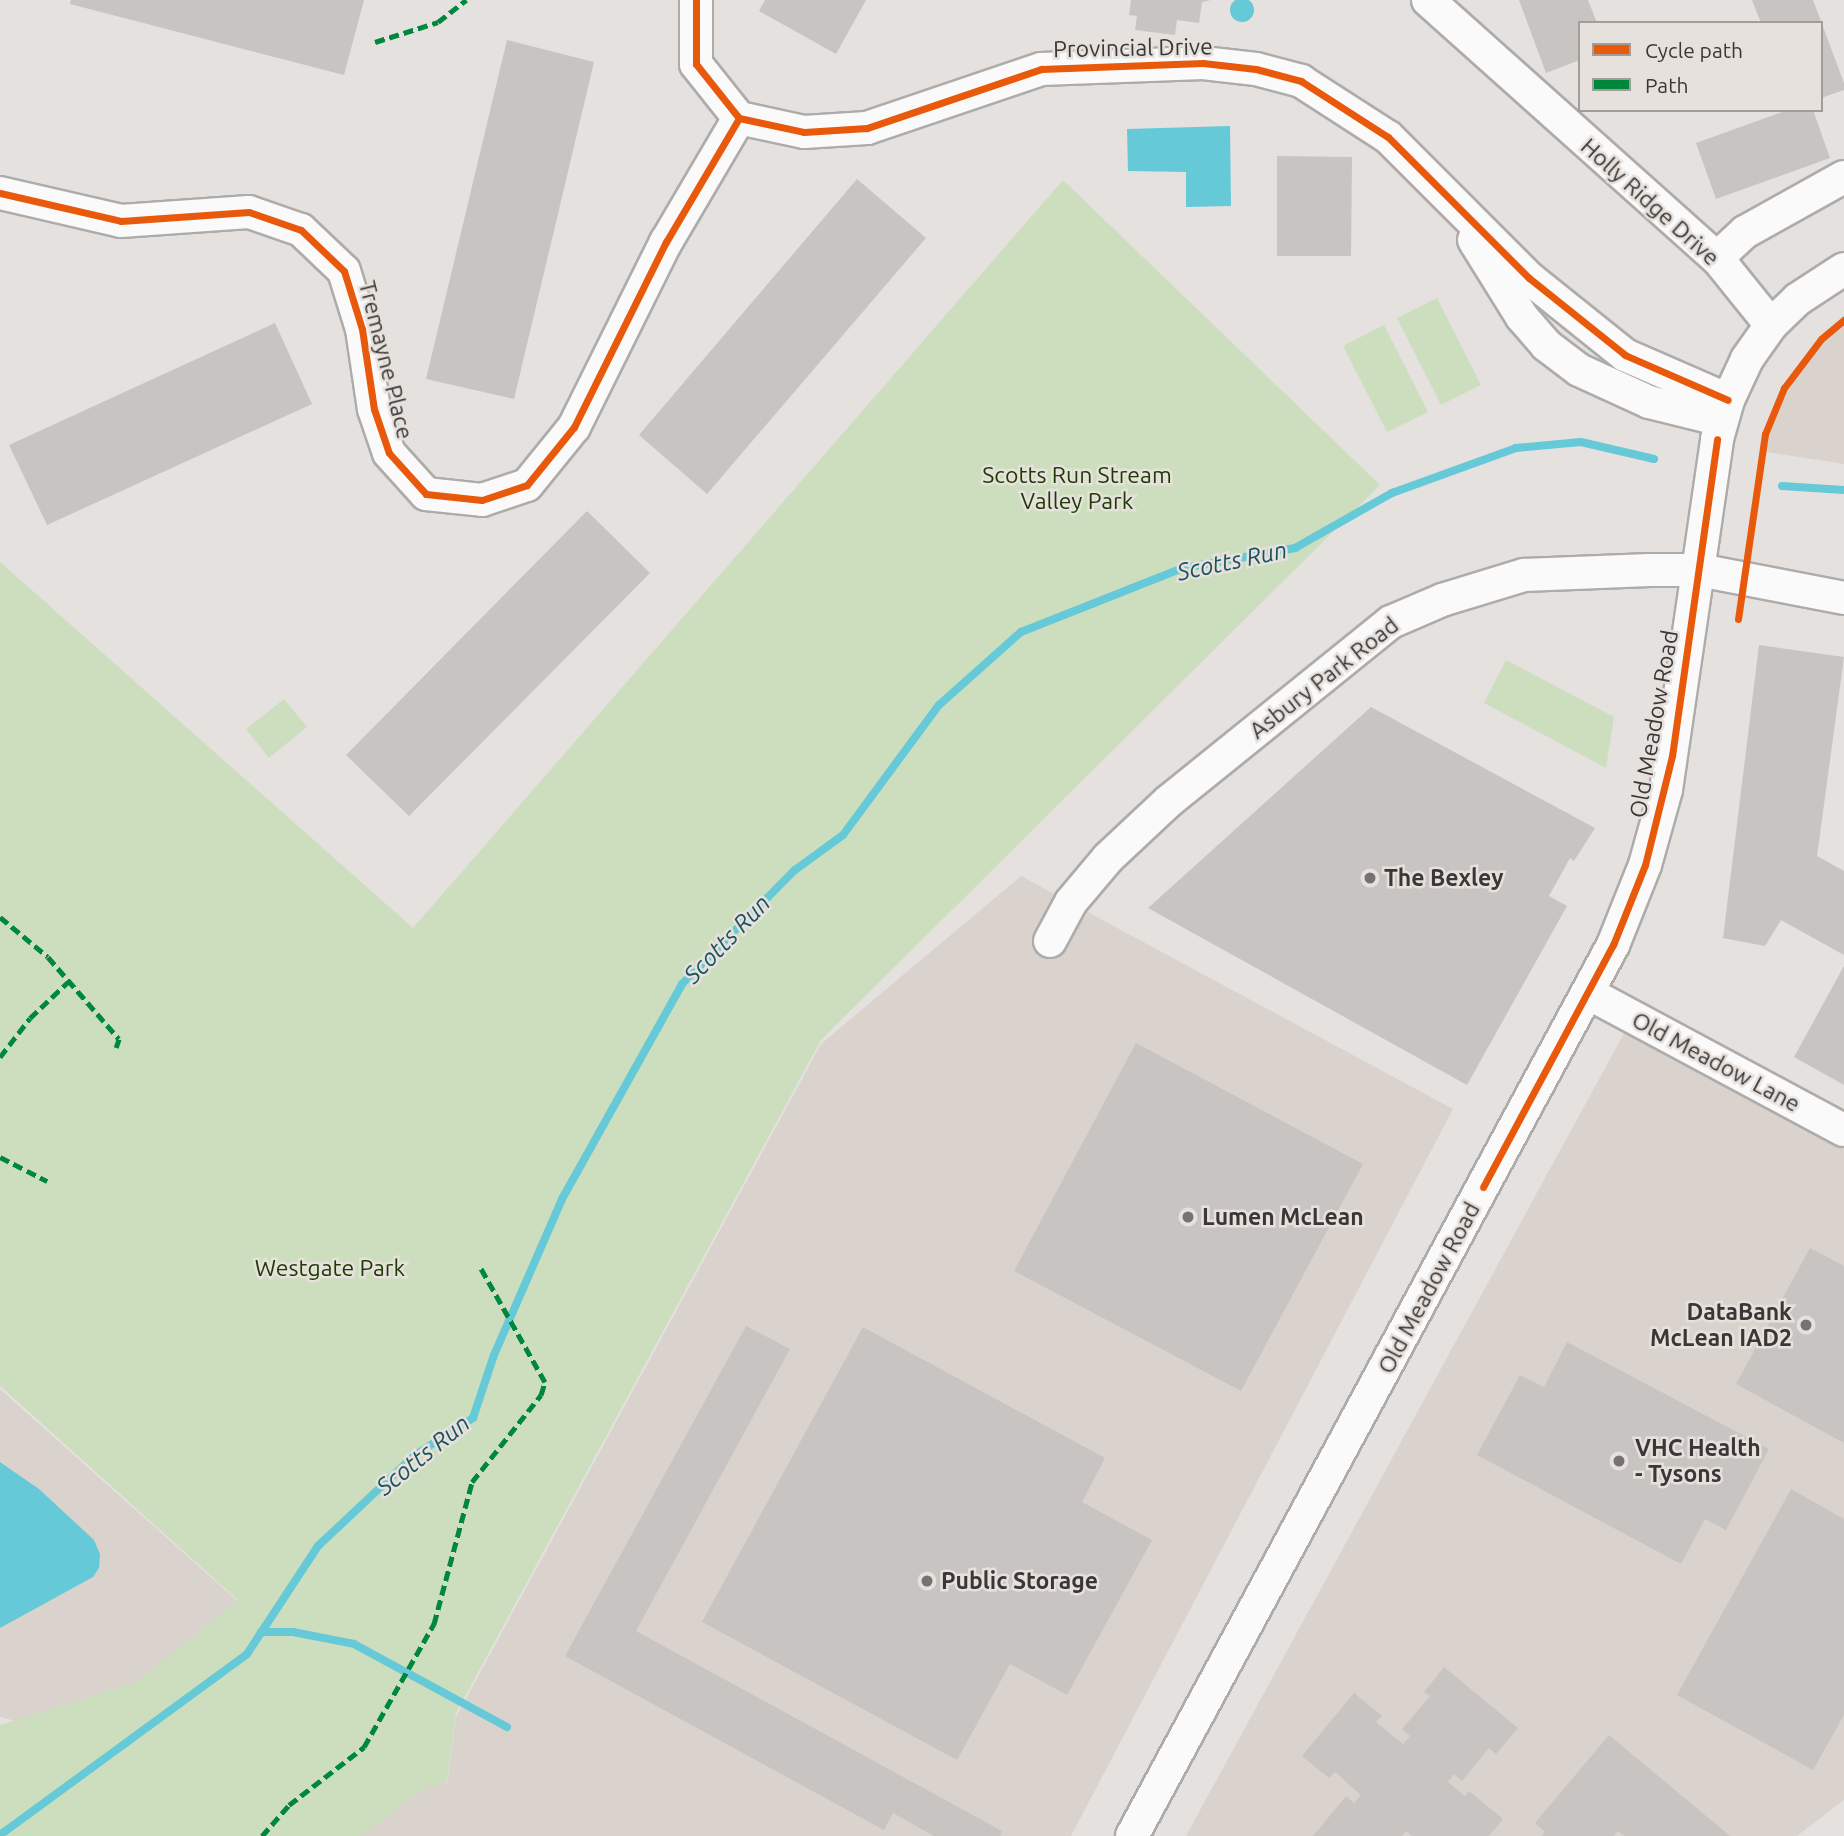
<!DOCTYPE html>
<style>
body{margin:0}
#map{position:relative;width:1844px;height:1836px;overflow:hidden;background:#e4e1de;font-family:Ubuntu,sans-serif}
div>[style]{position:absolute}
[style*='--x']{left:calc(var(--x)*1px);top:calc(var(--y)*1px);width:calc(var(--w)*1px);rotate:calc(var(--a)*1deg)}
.built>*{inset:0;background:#dad3cd}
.green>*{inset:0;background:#cddebf}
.water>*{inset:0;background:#65c9d8}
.round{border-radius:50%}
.stream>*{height:8px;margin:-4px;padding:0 4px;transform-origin:4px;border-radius:4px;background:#65c9d8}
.building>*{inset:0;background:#c7c4c2}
.roads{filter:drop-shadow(2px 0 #aeacaa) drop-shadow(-2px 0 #aeacaa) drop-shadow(0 2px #aeacaa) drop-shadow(0 -2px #aeacaa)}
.minor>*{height:32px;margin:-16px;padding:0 16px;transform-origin:16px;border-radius:16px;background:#fbfafa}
.quiet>*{height:5px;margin-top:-2.5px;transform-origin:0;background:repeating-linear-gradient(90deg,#00873e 0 10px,transparent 0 15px)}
.cycleway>*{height:7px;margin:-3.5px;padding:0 3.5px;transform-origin:3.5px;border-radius:3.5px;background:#e8590c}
.dots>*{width:19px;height:19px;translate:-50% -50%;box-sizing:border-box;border:4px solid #e6e1dc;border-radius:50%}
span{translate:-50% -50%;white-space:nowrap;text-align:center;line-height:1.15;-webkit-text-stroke:5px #e6e1dc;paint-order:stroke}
.street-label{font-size:23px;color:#3a3736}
.park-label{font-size:23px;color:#1d3b01}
.poi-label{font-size:23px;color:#3a3736;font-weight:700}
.left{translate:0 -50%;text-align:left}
.right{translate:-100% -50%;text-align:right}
.water-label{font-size:24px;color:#1b535d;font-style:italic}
.legend{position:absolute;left:1578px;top:21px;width:245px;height:91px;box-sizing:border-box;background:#e6e1dc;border:2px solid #a19d9a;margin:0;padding:9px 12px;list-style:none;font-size:21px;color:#3a3736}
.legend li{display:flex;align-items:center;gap:14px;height:35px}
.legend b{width:35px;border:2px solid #a19d9a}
</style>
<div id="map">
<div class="built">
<i style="clip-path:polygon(1844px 319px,1844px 464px,1766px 452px,1771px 424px,1810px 349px)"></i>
<i style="clip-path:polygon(1021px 876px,1453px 1109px,1071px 1836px,297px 1836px,391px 1734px,447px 1784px,456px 1717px,821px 1044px)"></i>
<i style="clip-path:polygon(1634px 1015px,1844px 1128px,1844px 1800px,1797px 1836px,1186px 1836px)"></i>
<i style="clip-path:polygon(0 1389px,242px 1605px,142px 1686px,61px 1732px,0 1717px)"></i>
</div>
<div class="green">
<i style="clip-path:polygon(1063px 180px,1380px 485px,821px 1040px,456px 1713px,447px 1781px,418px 1793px,362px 1836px,0 1836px,0 1725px,136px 1682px,238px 1600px,0 1386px,0 562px,413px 928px)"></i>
<i style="clip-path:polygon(1437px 298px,1481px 385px,1441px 405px,1397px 318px)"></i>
<i style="clip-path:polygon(1384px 325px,1428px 412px,1387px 432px,1343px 346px)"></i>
<i style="clip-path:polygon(1506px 660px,1614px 717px,1606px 768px,1484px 703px)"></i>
<i style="clip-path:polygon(284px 699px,307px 727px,269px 758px,246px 729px)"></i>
</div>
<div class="water">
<i class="round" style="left:1230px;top:-2px;width:24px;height:24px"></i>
<i style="clip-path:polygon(1230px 126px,1231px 206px,1186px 207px,1186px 172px,1128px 171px,1127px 129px)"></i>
<i style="clip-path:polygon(0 1462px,39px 1489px,94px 1540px,100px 1554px,99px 1568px,93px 1577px,0 1628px)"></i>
</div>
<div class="stream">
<i style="--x:1782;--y:486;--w:62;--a:3.7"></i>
<i style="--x:261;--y:1632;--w:32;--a:0"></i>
<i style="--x:293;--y:1632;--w:62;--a:11.1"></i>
<i style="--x:354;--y:1644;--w:174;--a:28.5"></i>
<i style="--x:0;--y:1835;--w:306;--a:-36.2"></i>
<i style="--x:247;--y:1654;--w:129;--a:-56.7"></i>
<i style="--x:318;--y:1546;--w:133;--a:-43.2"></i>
<i style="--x:415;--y:1455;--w:69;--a:-32.5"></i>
<i style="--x:473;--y:1418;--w:66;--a:-71.6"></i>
<i style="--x:494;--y:1355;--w:170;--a:-66.4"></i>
<i style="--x:562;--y:1199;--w:246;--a:-60.8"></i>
<i style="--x:682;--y:984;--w:161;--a:-45.3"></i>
<i style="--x:795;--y:870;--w:59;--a:-36.1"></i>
<i style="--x:843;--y:835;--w:162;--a:-53.6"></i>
<i style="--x:939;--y:705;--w:110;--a:-41.7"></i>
<i style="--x:1021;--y:632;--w:174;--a:-21.6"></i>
<i style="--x:1183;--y:568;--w:114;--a:-10.1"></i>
<i style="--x:1295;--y:548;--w:112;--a:-29.6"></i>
<i style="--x:1392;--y:493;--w:132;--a:-19.9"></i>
<i style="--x:1516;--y:448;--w:65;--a:-5.3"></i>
<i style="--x:1581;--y:442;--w:75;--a:13.1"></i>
</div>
<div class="building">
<i style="clip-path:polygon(71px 0,364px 0,344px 75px,70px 4px)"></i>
<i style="clip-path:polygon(765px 0,866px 0,836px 54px,759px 11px)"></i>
<i style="clip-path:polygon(1131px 0,1211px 0,1202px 2px,1199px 23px,1177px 20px,1175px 35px,1135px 30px,1137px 16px,1129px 15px)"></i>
<i style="clip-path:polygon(1519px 0,1588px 0,1597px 23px,1580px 23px,1580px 60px,1546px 73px)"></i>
<i style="clip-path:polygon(1752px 0,1813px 0,1844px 83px,1844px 90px,1821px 98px,1821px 23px,1761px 23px)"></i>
<i style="clip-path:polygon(507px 40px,594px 62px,514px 399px,426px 379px)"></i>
<i style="clip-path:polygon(1788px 110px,1813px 110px,1830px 158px,1716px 199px,1696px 143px)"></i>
<i style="clip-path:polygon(1277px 156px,1352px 157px,1351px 256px,1277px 256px)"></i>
<i style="clip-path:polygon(857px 179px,926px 238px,707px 494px,639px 435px)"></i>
<i style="clip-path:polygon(275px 323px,312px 404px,47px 525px,9px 445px)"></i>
<i style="clip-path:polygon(587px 511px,650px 573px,409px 816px,346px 755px)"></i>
<i style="clip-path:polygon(1759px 645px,1844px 657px,1817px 856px,1844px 871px,1844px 955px,1781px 920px,1765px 946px,1723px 938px)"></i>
<i style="clip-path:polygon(1371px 707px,1595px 828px,1574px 861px,1570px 858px,1549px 896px,1567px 906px,1467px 1085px,1148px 908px)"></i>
<i style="clip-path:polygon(1844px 966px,1844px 1085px,1794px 1057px)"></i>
<i style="clip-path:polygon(1136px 1043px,1363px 1164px,1241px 1391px,1014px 1271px)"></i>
<i style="clip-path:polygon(1810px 1248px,1844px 1266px,1844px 1443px,1736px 1384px)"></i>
<i style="clip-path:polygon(746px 1326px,790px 1349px,636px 1631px,1002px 1831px,1000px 1836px,934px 1836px,893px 1813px,884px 1830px,565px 1656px)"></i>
<i style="clip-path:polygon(863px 1327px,1105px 1458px,1082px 1502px,1152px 1540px,1067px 1695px,1010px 1664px,957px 1760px,702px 1622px)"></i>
<i style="clip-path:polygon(1567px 1342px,1769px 1449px,1726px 1530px,1705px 1519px,1681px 1564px,1477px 1455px,1520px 1375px,1544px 1387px)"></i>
<i style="clip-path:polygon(1791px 1489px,1844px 1519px,1844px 1715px,1813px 1770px,1677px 1695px)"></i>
<i style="clip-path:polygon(1444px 1667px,1518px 1728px,1496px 1754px,1489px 1748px,1462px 1781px,1454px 1774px,1448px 1782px,1465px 1796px,1469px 1791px,1503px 1819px,1489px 1836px,1412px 1836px,1406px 1831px,1402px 1836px,1313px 1836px,1346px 1796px,1354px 1803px,1361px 1795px,1335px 1772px,1329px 1778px,1302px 1756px,1354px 1693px,1382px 1716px,1376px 1722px,1403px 1744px,1410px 1736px,1402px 1729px,1430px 1696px,1424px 1692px)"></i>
<i style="clip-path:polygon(1609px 1735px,1730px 1836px,1624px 1836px,1618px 1831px,1614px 1836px,1542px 1836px,1545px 1832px,1535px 1823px)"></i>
</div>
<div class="roads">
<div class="minor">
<i style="--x:696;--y:0;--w:64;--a:90"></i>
<i style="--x:696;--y:64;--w:69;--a:51.5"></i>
<i style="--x:739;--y:118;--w:66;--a:12.2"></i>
<i style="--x:804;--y:132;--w:63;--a:-3.6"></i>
<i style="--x:867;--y:128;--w:184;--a:-18.7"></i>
<i style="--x:1041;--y:69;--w:162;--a:-2.1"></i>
<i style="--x:1203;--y:63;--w:53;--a:6.5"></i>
<i style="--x:1256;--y:69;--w:47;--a:14.9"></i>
<i style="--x:1301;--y:81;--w:103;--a:32.8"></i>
<i style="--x:1388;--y:137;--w:199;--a:45"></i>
<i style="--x:1529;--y:278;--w:123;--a:38.7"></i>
<i style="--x:1625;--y:355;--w:112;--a:23.6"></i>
<i style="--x:1428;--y:0;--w:387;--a:41.8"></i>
<i style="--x:1717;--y:258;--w:86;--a:51.1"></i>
<i style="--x:0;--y:193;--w:124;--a:13"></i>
<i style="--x:121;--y:221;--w:128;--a:-4"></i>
<i style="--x:249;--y:212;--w:55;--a:19.1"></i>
<i style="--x:301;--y:230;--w:59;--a:43.6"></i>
<i style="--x:344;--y:271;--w:61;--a:72.8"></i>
<i style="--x:362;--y:329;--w:81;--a:81.5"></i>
<i style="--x:374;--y:409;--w:46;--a:71.2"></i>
<i style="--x:389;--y:453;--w:55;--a:47.9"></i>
<i style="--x:426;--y:494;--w:56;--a:6.1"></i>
<i style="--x:482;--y:500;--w:47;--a:-18.4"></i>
<i style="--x:527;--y:485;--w:75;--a:-51"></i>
<i style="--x:574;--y:427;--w:207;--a:-63.6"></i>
<i style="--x:666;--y:242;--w:144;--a:-59.5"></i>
<i style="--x:1474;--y:240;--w:91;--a:58.1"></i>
<i style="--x:1522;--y:317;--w:37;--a:49"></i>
<i style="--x:1546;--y:345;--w:41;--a:37.1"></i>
<i style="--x:1579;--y:370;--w:77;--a:24.6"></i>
<i style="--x:1649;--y:402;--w:75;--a:13.9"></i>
<i style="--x:1717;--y:258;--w:38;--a:-43"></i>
<i style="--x:1745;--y:232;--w:113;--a:-29.1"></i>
<i style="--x:1050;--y:941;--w:44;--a:-61.7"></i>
<i style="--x:1071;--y:902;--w:57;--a:-49.9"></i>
<i style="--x:1108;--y:858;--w:83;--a:-43.1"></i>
<i style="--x:1169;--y:801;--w:285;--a:-38.9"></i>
<i style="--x:1391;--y:622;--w:56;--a:-23.3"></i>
<i style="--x:1442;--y:600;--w:86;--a:-17"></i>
<i style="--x:1524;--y:575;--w:126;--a:-2.3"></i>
<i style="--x:1650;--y:570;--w:49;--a:0"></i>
<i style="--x:1699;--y:570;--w:148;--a:10.9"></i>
<i style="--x:1588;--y:993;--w:290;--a:28.2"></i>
<i style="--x:1132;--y:1836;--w:1013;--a:-61.64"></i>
<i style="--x:1613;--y:945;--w:86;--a:-68.2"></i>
<i style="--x:1645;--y:865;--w:78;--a:-74.4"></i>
<i style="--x:1666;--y:790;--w:355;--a:-81.7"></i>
<i style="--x:1717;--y:439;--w:41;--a:-74.2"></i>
<i style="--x:1728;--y:400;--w:45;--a:-65.1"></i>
<i style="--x:1747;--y:359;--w:42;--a:-54.8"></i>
<i style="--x:1771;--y:325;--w:37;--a:-44"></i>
<i style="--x:1798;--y:299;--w:55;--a:-33.1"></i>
</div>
</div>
<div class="quiet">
<i style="--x:375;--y:42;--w:66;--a:-17.6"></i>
<i style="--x:438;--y:22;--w:36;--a:-38"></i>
<i style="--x:0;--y:917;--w:62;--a:39.8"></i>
<i style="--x:48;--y:957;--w:108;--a:49.1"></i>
<i style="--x:119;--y:1039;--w:9;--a:108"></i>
<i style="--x:0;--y:1057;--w:49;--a:-52.4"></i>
<i style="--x:30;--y:1018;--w:52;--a:-43.5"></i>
<i style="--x:0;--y:1157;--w:53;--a:27.1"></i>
<i style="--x:262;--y:1836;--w:41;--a:-48.9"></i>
<i style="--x:289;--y:1805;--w:95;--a:-37.7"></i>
<i style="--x:364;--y:1747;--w:142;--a:-60.4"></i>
<i style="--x:434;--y:1624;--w:147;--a:-75"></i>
<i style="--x:472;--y:1482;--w:111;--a:-51.6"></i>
<i style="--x:541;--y:1395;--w:14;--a:-73"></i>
<i style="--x:545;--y:1382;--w:134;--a:-119.4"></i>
</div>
<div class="cycleway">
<i style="--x:696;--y:0;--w:64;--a:90"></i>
<i style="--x:696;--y:64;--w:69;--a:51.5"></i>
<i style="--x:739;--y:118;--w:66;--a:12.2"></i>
<i style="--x:804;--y:132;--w:63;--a:-3.6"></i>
<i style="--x:867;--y:128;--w:184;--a:-18.7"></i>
<i style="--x:1041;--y:69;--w:162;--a:-2.1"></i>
<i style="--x:1203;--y:63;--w:53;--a:6.5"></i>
<i style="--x:1256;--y:69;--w:47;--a:14.9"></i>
<i style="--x:1301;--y:81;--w:103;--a:32.8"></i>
<i style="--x:1388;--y:137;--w:199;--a:45"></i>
<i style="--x:1529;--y:278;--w:123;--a:38.7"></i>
<i style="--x:1625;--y:355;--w:112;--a:23.6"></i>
<i style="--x:0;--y:193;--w:124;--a:13"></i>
<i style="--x:121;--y:221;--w:128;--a:-4"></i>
<i style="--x:249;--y:212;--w:55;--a:19.1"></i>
<i style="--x:301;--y:230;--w:59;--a:43.6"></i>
<i style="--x:344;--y:271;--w:61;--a:72.8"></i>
<i style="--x:362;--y:329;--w:81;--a:81.5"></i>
<i style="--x:374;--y:409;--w:46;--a:71.2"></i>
<i style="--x:389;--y:453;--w:55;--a:47.9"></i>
<i style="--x:426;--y:494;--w:56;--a:6.1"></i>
<i style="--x:482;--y:500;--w:47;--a:-18.4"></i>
<i style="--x:527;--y:485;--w:75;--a:-51"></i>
<i style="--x:574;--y:427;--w:207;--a:-63.6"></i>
<i style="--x:666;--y:242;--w:144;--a:-59.5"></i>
<i style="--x:1738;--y:619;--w:187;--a:-81.7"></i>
<i style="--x:1765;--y:434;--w:50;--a:-67.6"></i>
<i style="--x:1784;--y:388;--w:61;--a:-52.9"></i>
<i style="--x:1821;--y:339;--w:30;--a:-40"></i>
<i style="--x:1483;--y:1187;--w:275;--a:-61.8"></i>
<i style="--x:1613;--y:945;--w:86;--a:-68.2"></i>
<i style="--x:1645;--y:865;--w:112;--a:-76.1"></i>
<i style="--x:1672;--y:756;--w:320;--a:-81.9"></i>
</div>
<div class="dots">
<i style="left:1370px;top:878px;background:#767271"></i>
<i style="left:1188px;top:1217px;background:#767271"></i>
<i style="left:1806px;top:1325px;background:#767271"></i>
<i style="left:1619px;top:1461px;background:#767271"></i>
<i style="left:927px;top:1581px;background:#767271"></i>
</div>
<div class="street-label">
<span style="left:1133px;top:48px;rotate:-1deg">Provincial Drive</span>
<span style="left:1650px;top:202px;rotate:42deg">Holly Ridge Drive</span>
<span style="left:386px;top:360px;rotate:76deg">Tremayne Place</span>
<span style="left:1324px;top:678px;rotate:-38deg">Asbury Park Road</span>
<span style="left:1654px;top:724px;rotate:-80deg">Old Meadow Road</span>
<span style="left:1716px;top:1062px;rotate:28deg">Old Meadow Lane</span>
<span style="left:1429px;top:1288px;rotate:-62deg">Old Meadow Road</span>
</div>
<div class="park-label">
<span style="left:1077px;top:488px">Scotts Run Stream<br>Valley Park</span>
<span style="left:330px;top:1268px">Westgate Park</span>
</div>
<div class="poi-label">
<span class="left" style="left:1384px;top:878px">The Bexley</span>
<span class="left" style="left:1202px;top:1217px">Lumen McLean</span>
<span class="right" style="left:1792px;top:1325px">DataBank<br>McLean IAD2</span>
<span class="left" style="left:1635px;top:1461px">VHC Health<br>- Tysons</span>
<span class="left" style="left:941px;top:1581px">Public Storage</span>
</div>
<div class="water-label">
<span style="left:1232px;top:561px;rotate:-12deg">Scotts Run</span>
<span style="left:727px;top:939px;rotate:-46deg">Scotts Run</span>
<span style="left:423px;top:1455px;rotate:-39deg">Scotts Run</span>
</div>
<ul class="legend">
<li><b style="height:9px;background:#e8590c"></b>Cycle path</li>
<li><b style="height:9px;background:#00873e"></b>Path</li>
</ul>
</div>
